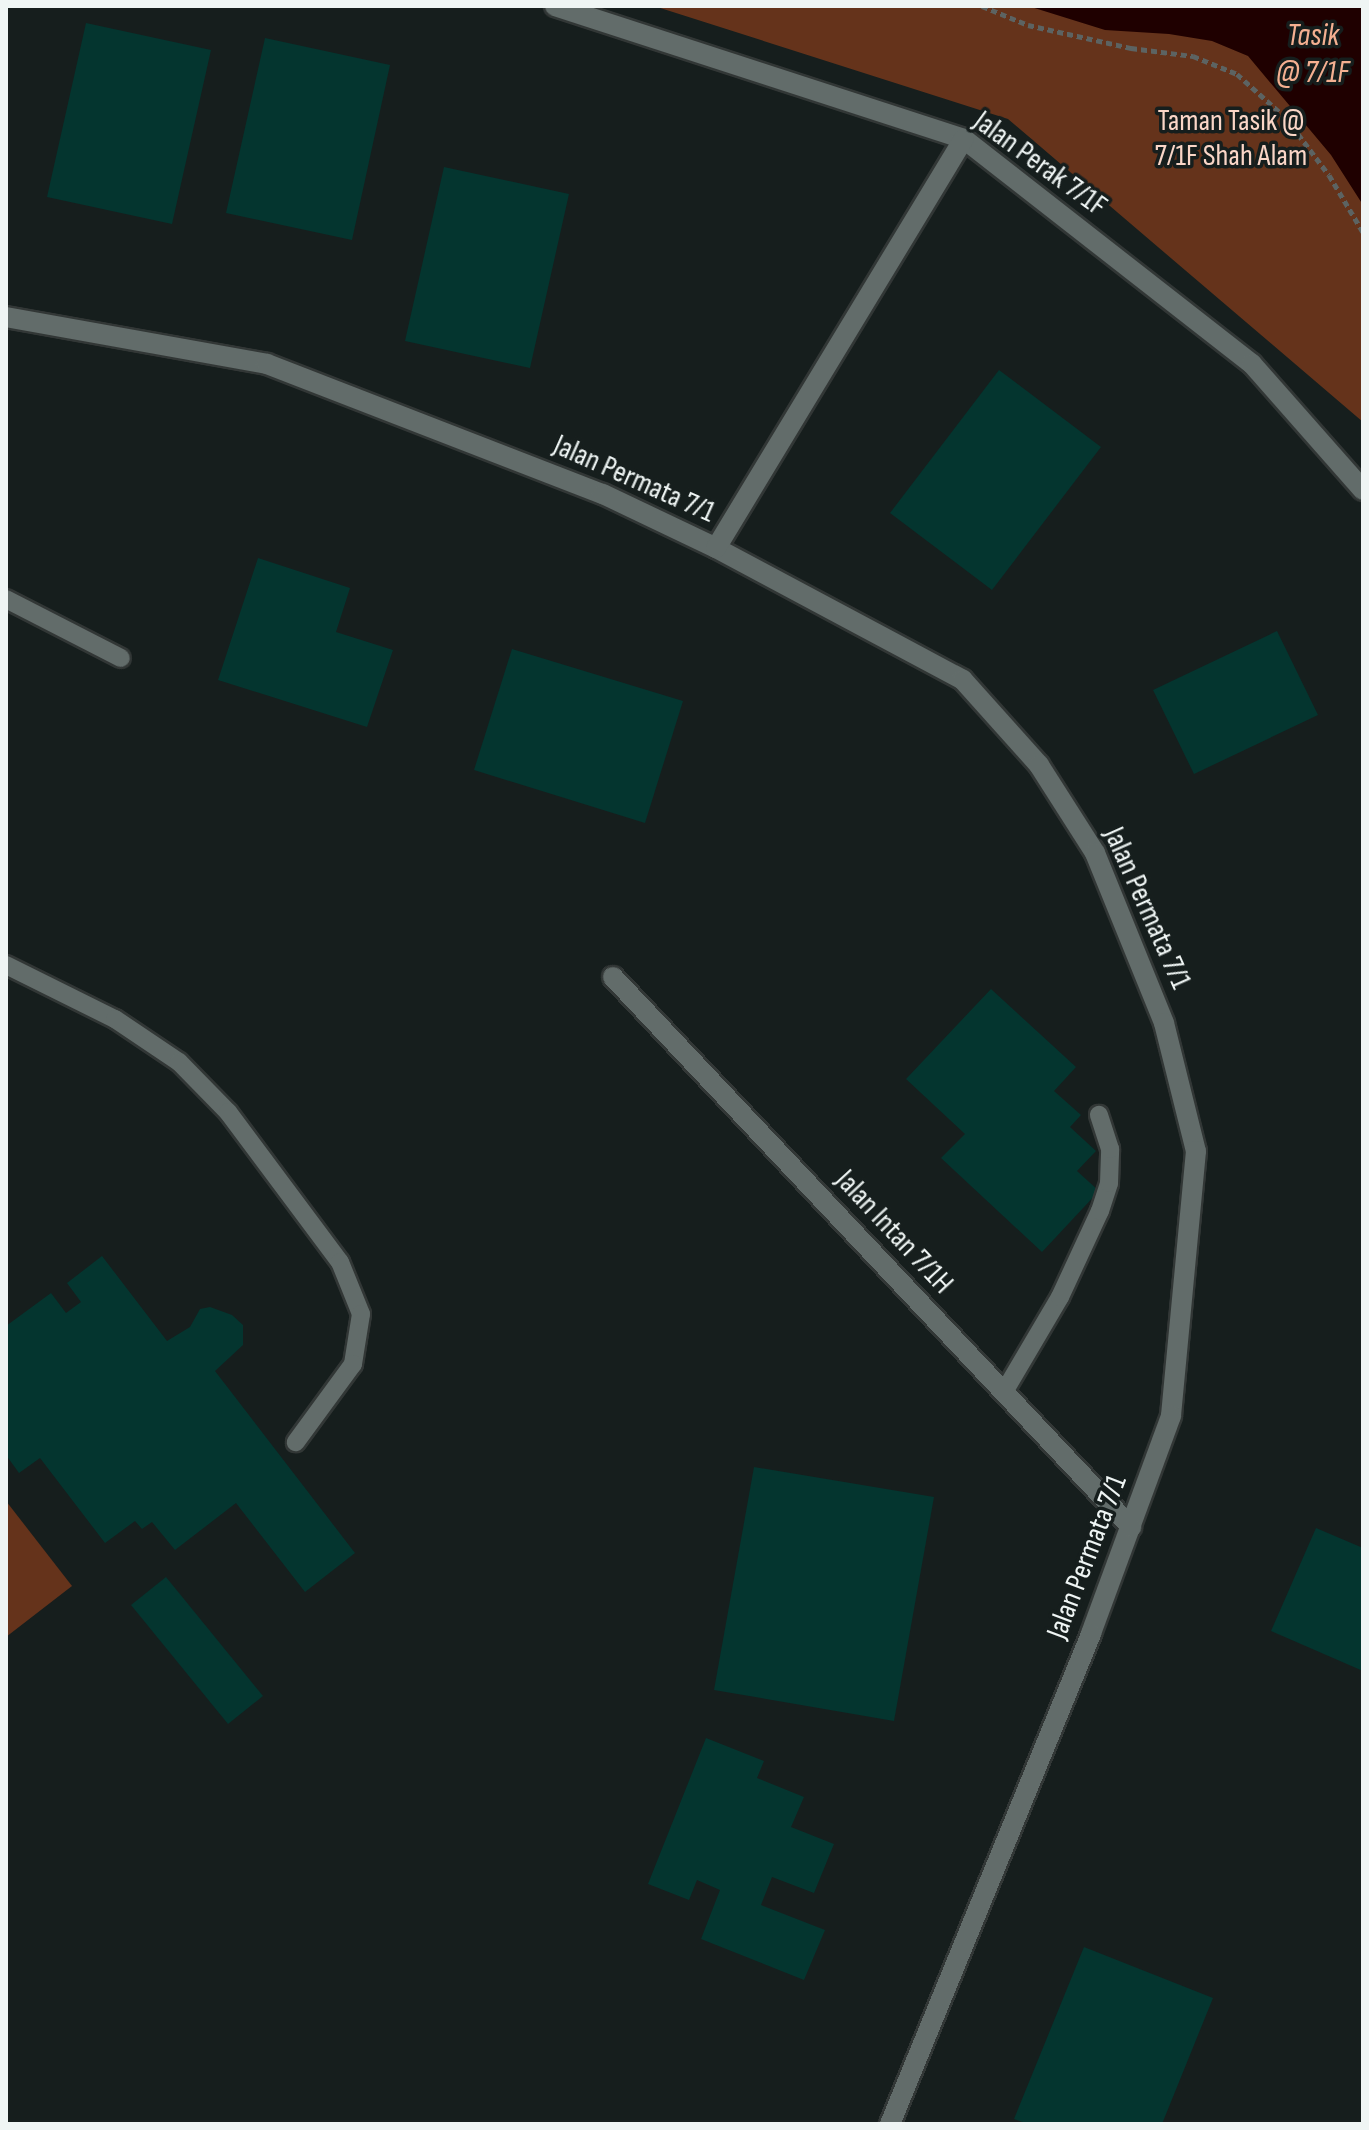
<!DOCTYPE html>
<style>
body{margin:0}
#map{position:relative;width:1369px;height:2130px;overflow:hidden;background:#161e1d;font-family:"Sofia Sans Condensed",sans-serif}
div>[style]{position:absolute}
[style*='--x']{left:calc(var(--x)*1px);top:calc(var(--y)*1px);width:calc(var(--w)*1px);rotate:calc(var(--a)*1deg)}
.green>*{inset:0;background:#65331b}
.water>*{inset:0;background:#1f0000}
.building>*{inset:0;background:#04352f}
.path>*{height:5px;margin-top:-2.5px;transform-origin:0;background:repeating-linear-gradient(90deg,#5c6362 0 6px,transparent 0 10px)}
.roads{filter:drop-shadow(2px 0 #323736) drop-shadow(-2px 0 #323736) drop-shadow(0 2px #323736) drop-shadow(0 -2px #323736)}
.service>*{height:18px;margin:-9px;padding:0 9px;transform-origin:9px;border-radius:9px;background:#626c6a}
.minor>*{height:20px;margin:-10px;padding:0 10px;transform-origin:10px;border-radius:10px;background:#626c6a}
span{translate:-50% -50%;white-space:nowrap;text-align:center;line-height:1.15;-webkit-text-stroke:7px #161e1d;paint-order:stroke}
.park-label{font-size:30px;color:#fad6c7}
.street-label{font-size:30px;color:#eff5f4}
.water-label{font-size:32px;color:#f4b091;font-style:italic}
.frame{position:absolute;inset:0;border:8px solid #eff5f4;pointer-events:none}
</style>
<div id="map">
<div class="green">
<i style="clip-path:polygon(654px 6px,1363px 6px,1363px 422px,1008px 119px)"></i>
<i style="clip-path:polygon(6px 1501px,72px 1586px,6px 1637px)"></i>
</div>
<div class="water">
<i style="clip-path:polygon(1028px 6px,1363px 6px,1363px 205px,1331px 155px,1248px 56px,1212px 41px,1169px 34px,1105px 30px)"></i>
</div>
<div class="building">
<i style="clip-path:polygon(86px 23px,211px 50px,172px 224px,47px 197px)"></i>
<i style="clip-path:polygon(265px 38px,390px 65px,352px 240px,226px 213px)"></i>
<i style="clip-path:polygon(444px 167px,569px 194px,530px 368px,405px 341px)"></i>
<i style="clip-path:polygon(999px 370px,1101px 447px,992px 590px,890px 513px)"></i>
<i style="clip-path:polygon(258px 558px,350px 588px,336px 632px,393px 650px,367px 727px,218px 680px)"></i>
<i style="clip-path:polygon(1277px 631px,1318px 715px,1194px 774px,1153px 690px)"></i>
<i style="clip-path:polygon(512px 649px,683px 701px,645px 823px,474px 770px)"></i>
<i style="clip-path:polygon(991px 989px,1076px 1067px,1054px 1091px,1081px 1115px,1070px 1127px,1096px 1151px,1077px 1171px,1099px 1191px,1042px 1252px,941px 1158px,965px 1134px,906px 1079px)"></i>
<i style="clip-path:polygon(102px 1256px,167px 1341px,190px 1327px,200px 1309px,210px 1307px,232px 1315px,243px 1325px,243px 1345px,215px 1371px,355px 1553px,305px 1592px,236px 1503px,175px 1550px,152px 1522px,142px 1529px,135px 1521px,105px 1543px,40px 1458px,19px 1473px,6px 1455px,6px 1326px,51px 1293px,66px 1313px,81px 1302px,67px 1283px)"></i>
<i style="clip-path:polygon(754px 1467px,934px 1497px,894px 1721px,714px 1690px)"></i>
<i style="clip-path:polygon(1316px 1528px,1363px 1548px,1363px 1671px,1271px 1631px)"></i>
<i style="clip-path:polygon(166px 1577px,263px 1696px,228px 1724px,131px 1605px)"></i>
<i style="clip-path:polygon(706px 1738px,764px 1761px,757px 1778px,804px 1797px,791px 1827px,834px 1844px,814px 1893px,772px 1877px,761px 1905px,825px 1930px,804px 1980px,701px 1939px,720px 1890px,697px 1880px,689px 1900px,648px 1884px)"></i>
<i style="clip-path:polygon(1084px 1947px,1213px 1998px,1162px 2124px,1028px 2124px,1014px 2119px)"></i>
</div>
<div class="path">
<i style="--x:982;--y:6;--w:50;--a:22.4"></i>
<i style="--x:1028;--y:25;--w:106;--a:12.6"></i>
<i style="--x:1131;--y:48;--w:63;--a:7.4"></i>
<i style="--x:1193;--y:56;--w:48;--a:22.2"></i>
<i style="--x:1237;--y:74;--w:66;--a:41.9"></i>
<i style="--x:1286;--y:118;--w:71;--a:53"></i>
<i style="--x:1329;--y:175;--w:66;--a:59.2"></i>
</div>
<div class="roads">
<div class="service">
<i style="--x:6;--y:599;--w:129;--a:27.2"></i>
<i style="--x:6;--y:965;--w:122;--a:26.4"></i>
<i style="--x:115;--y:1019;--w:77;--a:33.9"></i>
<i style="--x:179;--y:1062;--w:70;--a:45.6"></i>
<i style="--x:228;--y:1112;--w:187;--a:53.3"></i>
<i style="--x:340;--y:1262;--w:56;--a:68"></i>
<i style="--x:361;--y:1314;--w:51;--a:99.1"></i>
<i style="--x:353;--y:1364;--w:97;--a:126.2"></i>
<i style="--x:1004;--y:1392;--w:110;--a:-59.5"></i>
<i style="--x:1060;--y:1297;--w:95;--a:-65.1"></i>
<i style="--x:1100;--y:1211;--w:29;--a:-72"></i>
<i style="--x:1109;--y:1183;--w:34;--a:-88"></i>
<i style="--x:1110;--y:1149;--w:36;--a:-108"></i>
</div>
<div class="minor">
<i style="--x:555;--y:6;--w:430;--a:18"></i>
<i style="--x:964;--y:139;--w:365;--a:38"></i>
<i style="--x:1252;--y:364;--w:168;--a:48.6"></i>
<i style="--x:6;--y:317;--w:265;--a:10.2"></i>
<i style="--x:267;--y:364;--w:360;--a:21.2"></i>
<i style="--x:603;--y:494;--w:125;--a:25.5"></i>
<i style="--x:716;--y:548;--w:280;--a:28.1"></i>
<i style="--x:963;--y:680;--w:114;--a:48.2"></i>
<i style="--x:1039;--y:765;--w:104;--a:57.5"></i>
<i style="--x:1095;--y:853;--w:183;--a:67.9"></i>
<i style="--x:1164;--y:1023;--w:132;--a:76"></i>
<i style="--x:1196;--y:1151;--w:266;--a:95.4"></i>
<i style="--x:1171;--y:1416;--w:232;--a:110.2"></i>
<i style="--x:1091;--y:1634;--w:530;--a:112.3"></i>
<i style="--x:716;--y:548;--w:478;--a:-58.8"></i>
<i style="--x:613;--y:977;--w:756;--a:46.72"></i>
</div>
</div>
<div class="park-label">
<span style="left:1231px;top:138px">Taman Tasik @<br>7/1F Shah Alam</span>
</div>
<div class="street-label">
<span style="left:1040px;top:164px;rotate:36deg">Jalan Perak 7/1F</span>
<span style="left:634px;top:479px;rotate:24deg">Jalan Permata 7/1</span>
<span style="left:1147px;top:908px;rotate:66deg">Jalan Permata 7/1</span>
<span style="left:894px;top:1232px;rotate:47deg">Jalan Intan 7/1H</span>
<span style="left:1087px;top:1557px;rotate:-69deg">Jalan Permata 7/1</span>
</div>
<div class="water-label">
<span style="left:1313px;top:55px">Tasik<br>@ 7/1F</span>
</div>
<div class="frame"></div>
</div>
